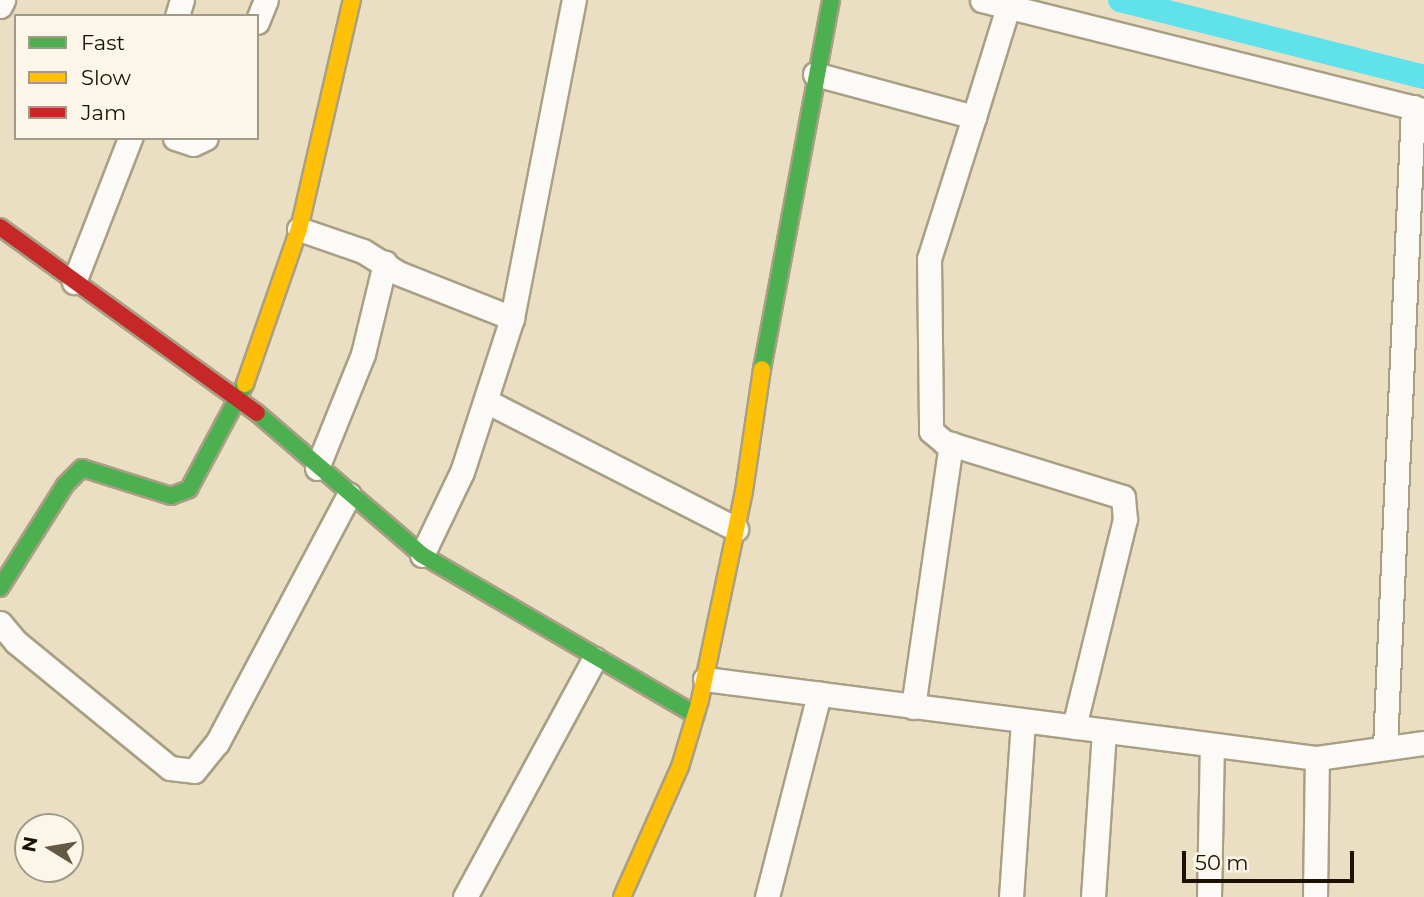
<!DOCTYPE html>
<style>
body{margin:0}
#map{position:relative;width:1424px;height:897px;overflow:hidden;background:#eadfc2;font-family:Montserrat,sans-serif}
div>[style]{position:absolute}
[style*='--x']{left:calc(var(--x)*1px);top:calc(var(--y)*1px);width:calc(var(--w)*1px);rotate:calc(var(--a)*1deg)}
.canal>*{height:24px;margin:-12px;padding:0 12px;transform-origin:12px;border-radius:12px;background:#5fe2ec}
.roads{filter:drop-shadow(2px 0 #a99f85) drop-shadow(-2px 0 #a99f85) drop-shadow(0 2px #a99f85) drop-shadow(0 -2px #a99f85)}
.street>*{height:23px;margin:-11.5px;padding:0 11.5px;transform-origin:11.5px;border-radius:11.5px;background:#fcfaf6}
.fast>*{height:16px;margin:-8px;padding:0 8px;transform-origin:8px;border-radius:8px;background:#4caf50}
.slow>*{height:16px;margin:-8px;padding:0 8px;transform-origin:8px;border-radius:8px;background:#ffc107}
.jam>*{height:16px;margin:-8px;padding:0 8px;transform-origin:8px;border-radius:8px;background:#c62828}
span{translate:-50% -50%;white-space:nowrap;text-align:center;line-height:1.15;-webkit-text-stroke:6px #fbf6e8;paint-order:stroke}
.legend{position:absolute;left:14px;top:14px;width:245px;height:126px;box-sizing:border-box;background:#fbf6e8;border:2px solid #a19a8b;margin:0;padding:9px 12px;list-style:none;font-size:21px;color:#1b1100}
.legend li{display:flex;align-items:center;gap:14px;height:35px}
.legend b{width:35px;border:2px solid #a19a8b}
.north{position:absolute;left:14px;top:813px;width:70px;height:70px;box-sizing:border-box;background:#fbf6e8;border:2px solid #a19a8b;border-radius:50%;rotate:281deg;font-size:19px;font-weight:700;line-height:28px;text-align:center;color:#1b1100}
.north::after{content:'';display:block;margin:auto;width:24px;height:32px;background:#635944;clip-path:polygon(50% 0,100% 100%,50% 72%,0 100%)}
.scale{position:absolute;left:1182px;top:851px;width:172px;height:32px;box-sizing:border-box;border:4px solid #1b1100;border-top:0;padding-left:9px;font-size:21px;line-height:24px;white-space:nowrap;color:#1b1100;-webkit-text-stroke:5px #fbf6e8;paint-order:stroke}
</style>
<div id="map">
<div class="canal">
<i style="--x:1120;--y:0;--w:314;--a:14.2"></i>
</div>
<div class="roads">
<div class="street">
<i style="--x:982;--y:0;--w:455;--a:14"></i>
<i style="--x:0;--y:6;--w:7;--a:-63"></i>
<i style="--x:177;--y:16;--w:17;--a:-73"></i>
<i style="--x:257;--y:22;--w:24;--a:-68"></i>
<i style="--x:815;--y:74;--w:165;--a:15.1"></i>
<i style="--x:974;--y:117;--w:115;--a:-72.8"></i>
<i style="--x:974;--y:117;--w:149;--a:107.6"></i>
<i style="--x:929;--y:259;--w:172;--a:89.3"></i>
<i style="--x:931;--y:431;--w:17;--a:40"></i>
<i style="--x:944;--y:442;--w:187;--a:17.1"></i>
<i style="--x:1123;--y:497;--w:22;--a:85"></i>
<i style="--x:1125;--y:519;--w:214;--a:103.8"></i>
<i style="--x:175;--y:138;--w:19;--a:18"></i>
<i style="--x:193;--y:144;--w:14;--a:-25"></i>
<i style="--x:299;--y:229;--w:68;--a:19"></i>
<i style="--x:363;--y:251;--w:41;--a:32.2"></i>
<i style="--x:398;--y:273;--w:123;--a:21.5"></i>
<i style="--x:74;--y:282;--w:155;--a:-68.7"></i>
<i style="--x:486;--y:401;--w:281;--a:27.1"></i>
<i style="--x:317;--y:468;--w:123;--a:-68"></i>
<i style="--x:363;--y:354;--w:94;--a:-76.4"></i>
<i style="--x:422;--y:555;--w:92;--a:-64.3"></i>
<i style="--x:462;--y:472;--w:162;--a:-72"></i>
<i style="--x:512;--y:318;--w:324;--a:-79"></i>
<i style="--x:0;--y:623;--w:25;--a:50"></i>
<i style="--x:16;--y:642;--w:199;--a:39.3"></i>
<i style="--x:170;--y:768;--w:24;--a:7"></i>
<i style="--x:194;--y:771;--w:36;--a:-51"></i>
<i style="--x:217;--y:743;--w:281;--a:-62"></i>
<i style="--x:705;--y:679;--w:617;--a:7.36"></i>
<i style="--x:1317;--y:758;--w:108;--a:-8"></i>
<i style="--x:913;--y:707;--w:266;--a:-81.8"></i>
<i style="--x:1385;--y:747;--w:641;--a:-87.49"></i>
<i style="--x:465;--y:897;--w:271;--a:-61.5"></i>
<i style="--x:767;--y:897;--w:210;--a:-75.6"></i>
<i style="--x:1011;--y:897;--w:176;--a:-86.1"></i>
<i style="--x:1093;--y:897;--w:166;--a:-86.2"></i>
<i style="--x:1209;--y:897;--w:152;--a:-88.9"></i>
<i style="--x:1315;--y:897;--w:139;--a:-89.2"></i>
</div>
<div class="fast">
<i style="--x:762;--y:369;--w:375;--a:-79.4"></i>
<i style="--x:257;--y:413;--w:218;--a:40.7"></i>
<i style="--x:422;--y:555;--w:317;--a:30.3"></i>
<i style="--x:0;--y:588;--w:122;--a:-57.7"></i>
<i style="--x:65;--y:485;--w:24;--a:-45"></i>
<i style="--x:82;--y:468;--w:93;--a:17.5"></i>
<i style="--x:171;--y:496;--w:19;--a:-21"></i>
<i style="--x:189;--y:489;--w:119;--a:-61.9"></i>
</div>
<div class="slow">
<i style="--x:245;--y:384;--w:164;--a:-70.8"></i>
<i style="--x:299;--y:229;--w:235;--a:-77"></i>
<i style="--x:622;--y:897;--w:142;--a:-66"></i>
<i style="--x:680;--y:767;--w:70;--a:-73.4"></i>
<i style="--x:700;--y:700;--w:214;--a:-78.1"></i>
<i style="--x:744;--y:491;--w:123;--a:-81.6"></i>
</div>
<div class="jam">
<i style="--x:0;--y:227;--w:317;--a:35.9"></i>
</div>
</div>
<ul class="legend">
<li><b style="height:9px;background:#4caf50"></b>Fast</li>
<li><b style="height:9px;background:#ffc107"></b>Slow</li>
<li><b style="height:9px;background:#c62828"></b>Jam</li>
</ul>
<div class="north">N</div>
<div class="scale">50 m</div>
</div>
